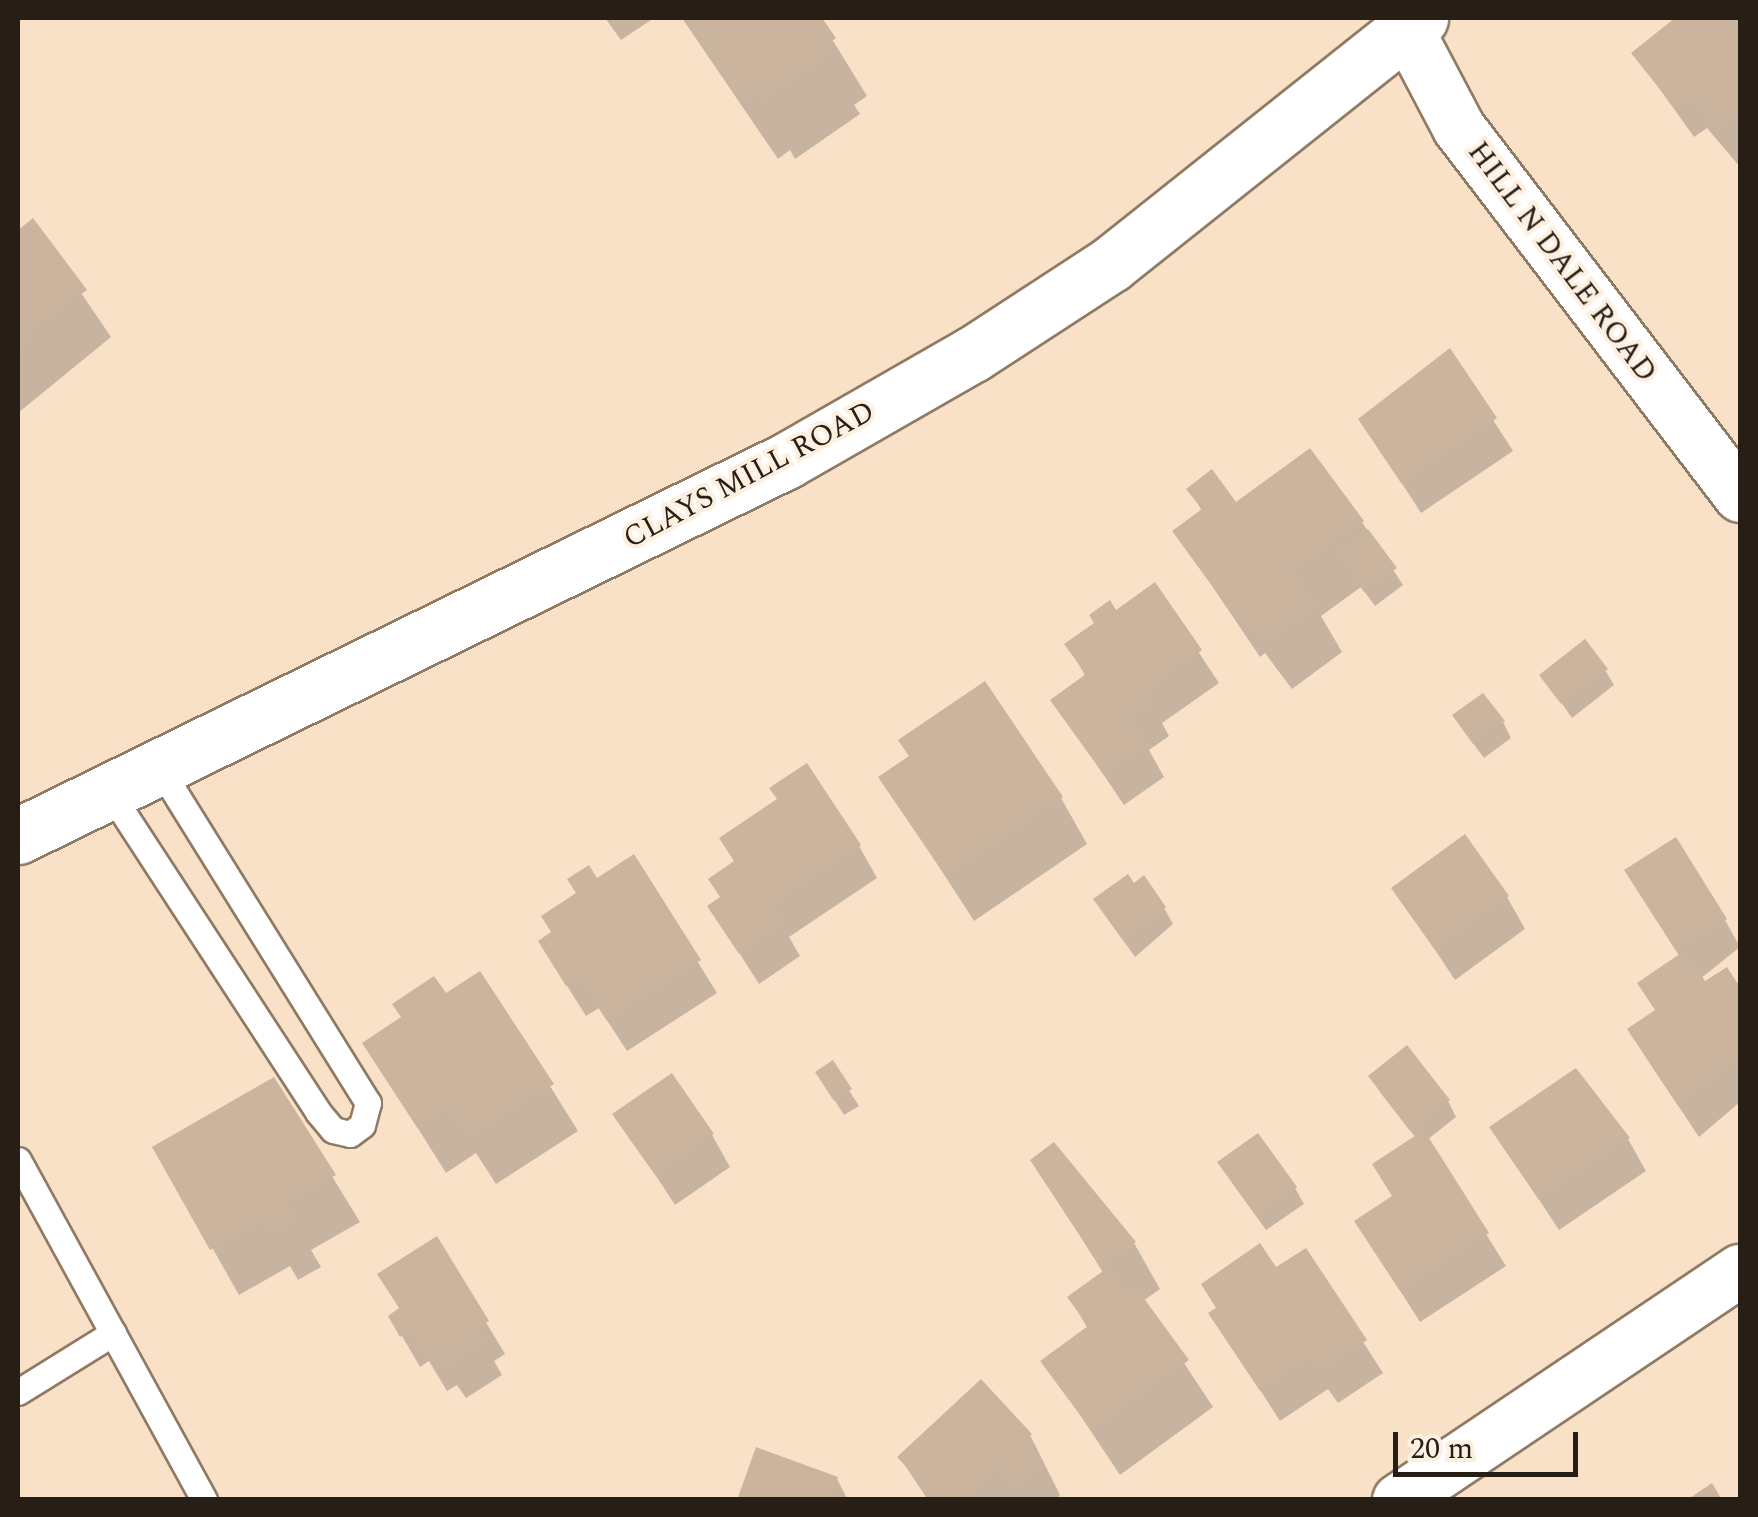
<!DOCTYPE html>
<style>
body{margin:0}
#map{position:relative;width:1758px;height:1517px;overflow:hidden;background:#f9e1c8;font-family:Spectral,serif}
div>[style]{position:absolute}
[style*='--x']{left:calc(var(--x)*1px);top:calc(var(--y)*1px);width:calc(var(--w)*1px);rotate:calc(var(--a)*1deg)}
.shadow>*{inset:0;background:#0003}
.building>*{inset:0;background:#cbb49d}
.roads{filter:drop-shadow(2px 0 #8f7a64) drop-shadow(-2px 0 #8f7a64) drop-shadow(0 2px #8f7a64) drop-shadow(0 -2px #8f7a64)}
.service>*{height:25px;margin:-12.5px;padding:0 12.5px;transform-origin:12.5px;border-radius:12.5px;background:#fff}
.minor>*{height:52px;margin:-26px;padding:0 26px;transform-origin:26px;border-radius:26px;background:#fff}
.secondary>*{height:55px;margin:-27.5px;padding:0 27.5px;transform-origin:27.5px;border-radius:27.5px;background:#fff}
span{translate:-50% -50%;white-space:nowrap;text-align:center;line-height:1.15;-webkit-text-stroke:8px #fef0e1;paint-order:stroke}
.street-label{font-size:30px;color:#271f16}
.frame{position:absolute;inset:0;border:20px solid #271f16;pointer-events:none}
.scale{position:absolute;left:1393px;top:1432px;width:185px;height:45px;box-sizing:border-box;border:5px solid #271f16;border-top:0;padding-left:12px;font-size:30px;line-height:35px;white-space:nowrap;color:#271f16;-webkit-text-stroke:8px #fef0e1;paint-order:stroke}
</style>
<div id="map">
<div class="shadow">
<i style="clip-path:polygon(605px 18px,654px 18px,621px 40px)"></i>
<i style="clip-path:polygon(682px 18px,819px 18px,867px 96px,854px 105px,860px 114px,795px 159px,790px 150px,778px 159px)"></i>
<i style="clip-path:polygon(1679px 18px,1740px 18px,1740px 167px,1707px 128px,1694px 137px,1634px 53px)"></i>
<i style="clip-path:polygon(33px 222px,111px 337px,18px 413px,18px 233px)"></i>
<i style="clip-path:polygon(1449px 351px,1513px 451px,1421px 513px,1361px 420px)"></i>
<i style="clip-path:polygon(1189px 489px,1235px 506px,1362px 522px,1403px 585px,1375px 606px,1361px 587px,1321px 616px,1342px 652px,1292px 689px,1265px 653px,1260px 657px,1175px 531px,1202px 511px)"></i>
<i style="clip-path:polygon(1154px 585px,1219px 683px,1162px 723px,1169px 736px,1149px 750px,1164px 777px,1124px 805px,1053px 700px,1086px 677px,1067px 644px)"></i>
<i style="clip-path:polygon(1605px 670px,1614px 685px,1572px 718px,1542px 675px)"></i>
<i style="clip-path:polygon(1503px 722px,1511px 738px,1484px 758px,1464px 731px)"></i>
<i style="clip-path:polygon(882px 778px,1061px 798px,1087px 844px,974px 921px)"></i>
<i style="clip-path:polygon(779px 801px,859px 846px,877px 878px,789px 937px,800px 956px,759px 984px,710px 907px,722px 899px,736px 863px)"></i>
<i style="clip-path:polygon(633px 858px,717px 993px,627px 1051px,599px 1008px,586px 1016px,559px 973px,554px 933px,596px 881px)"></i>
<i style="clip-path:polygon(1133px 886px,1164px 908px,1173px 924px,1135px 957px,1105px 915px)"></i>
<i style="clip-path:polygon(1394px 888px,1507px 897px,1525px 929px,1455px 980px)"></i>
<i style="clip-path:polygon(1646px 902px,1725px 920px,1740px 947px,1700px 979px,1704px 985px,1726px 970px,1740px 991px,1740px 1102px,1699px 1137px,1649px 1062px,1656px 1012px,1680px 957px)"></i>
<i style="clip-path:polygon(480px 974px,578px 1131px,496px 1184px,476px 1153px,446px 1173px,365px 1044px)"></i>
<i style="clip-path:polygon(832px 1064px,859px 1106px,844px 1115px,827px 1088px)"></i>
<i style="clip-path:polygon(273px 1080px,360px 1222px,311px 1250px,321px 1267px,298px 1280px,290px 1266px,239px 1295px,155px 1147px)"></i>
<i style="clip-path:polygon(1380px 1092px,1448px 1101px,1456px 1117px,1427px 1140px,1506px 1266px,1420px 1322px,1376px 1253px,1416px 1138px)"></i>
<i style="clip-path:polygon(616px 1115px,712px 1135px,730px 1167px,675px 1205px)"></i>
<i style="clip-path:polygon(1492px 1128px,1628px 1139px,1646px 1171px,1559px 1230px)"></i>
<i style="clip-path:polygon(1033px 1161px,1134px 1243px,1160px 1289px,1143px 1301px,1213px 1407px,1120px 1475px,1044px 1361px,1088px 1329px,1070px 1298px,1104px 1274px)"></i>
<i style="clip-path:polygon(1229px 1178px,1295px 1188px,1304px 1204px,1266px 1230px)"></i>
<i style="clip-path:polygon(436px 1239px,505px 1354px,494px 1361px,502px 1375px,466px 1398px,457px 1385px,447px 1391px,429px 1361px,420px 1367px,391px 1317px,401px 1310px)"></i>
<i style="clip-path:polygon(1305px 1251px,1383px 1373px,1338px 1403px,1328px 1389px,1280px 1421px,1211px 1314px)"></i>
<i style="clip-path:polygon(1030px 1435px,1060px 1495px,1056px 1500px,928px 1500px,900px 1458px)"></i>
<i style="clip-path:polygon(837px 1479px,848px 1500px,739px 1500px)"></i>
</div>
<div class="building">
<i style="clip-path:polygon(685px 18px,822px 18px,836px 38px,823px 47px,829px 56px,760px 103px,755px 94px,743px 103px)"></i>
<i style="clip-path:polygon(1675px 18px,1740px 18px,1740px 112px,1715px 132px,1687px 98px,1674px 107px,1631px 53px)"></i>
<i style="clip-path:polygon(33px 218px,87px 290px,24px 336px,29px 343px,18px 351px,18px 230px)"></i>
<i style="clip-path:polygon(1450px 348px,1497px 418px,1401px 483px,1358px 419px)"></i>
<i style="clip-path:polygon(1310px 448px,1364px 521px,1293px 571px,1318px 605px,1264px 645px,1237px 609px,1232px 613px,1172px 531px,1202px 509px,1186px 489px,1212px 469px,1236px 502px)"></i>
<i style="clip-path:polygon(1368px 529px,1397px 568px,1364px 592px,1336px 552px)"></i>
<i style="clip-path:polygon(1155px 582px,1202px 650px,1145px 691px,1153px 703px,1130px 719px,1148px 744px,1104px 775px,1050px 700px,1086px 674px,1064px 644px,1094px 623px,1089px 615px,1110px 600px,1116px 610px)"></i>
<i style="clip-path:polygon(1585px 639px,1608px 669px,1561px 704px,1539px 675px)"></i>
<i style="clip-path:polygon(985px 681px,1063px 797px,946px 877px,878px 777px,909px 756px,898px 740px)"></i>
<i style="clip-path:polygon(1483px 693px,1505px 721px,1473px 744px,1452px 715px)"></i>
<i style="clip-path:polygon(807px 763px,861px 845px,772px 905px,784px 924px,739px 954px,707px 906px,720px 897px,708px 879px,734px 861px,719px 838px,777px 799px,769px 788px)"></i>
<i style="clip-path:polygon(1465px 834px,1509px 896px,1435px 950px,1391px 888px)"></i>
<i style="clip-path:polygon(1676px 837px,1727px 919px,1676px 951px,1624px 870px)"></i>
<i style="clip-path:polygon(634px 854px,701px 960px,607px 1021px,579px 978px,566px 986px,538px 941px,551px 932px,541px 916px,576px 893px,567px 879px,589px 865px,597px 878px)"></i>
<i style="clip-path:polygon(1128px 874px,1134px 883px,1144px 875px,1166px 907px,1125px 943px,1093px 899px)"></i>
<i style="clip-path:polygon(1684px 951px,1705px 981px,1727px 967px,1740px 987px,1740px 1058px,1679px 1107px,1627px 1029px,1655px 1010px,1637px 983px)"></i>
<i style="clip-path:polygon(480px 971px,554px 1084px,468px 1140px,447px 1109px,418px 1129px,362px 1043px,401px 1017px,392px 1004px,434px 976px,446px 993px)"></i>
<i style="clip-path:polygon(1407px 1045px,1450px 1100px,1410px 1131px,1368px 1076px)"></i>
<i style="clip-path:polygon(833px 1060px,852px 1089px,834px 1101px,815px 1072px)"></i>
<i style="clip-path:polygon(1576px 1068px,1630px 1138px,1539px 1200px,1489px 1127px)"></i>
<i style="clip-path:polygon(672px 1073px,714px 1134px,655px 1175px,612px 1114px)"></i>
<i style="clip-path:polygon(274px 1077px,336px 1175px,287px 1203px,297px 1220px,270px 1236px,262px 1222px,210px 1250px,152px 1147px)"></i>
<i style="clip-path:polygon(1424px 1130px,1489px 1233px,1400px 1291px,1354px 1221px,1392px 1196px,1372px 1164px)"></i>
<i style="clip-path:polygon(1258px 1133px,1297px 1187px,1256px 1216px,1217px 1162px)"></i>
<i style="clip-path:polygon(1054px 1142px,1136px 1242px,1106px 1263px,1130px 1295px,1137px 1289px,1189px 1360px,1092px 1431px,1040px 1361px,1088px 1326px,1067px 1297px,1103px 1271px,1030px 1160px)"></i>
<i style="clip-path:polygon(437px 1236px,489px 1321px,477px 1328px,486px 1342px,446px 1368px,437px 1355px,427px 1361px,409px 1331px,400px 1337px,388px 1316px,399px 1308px,377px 1274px)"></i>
<i style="clip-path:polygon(1260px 1243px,1276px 1267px,1306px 1248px,1367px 1340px,1318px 1373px,1308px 1358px,1260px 1391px,1208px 1313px,1216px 1308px,1201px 1284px)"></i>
<i style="clip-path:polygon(981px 1379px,1032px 1434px,1025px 1440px,1044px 1462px,1015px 1489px,998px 1469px,965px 1500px,937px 1500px,897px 1457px)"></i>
<i style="clip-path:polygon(756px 1447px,838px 1477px,830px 1500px,737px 1500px)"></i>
<i style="clip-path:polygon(1712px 1483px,1722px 1500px,1687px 1500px)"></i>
</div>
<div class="roads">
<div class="service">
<i style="--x:109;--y:791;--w:383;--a:56.9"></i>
<i style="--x:318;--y:1112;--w:23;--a:50"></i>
<i style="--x:333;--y:1130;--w:17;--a:13"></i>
<i style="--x:350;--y:1134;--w:15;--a:-37"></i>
<i style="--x:362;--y:1125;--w:23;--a:-75"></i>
<i style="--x:368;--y:1103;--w:396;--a:-121.9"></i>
<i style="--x:18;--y:1160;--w:388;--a:61.3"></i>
<i style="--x:18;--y:1392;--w:112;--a:-31.8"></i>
</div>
<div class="minor">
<i style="--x:1401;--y:18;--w:124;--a:62.2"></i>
<i style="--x:1459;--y:128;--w:463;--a:52.6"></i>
<i style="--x:1399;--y:1500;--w:411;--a:-33.9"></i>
</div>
<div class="secondary">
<i style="--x:18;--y:836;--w:855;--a:-26.03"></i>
<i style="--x:786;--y:461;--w:215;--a:-29.8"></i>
<i style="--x:973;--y:354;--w:165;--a:-33.1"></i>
<i style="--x:1111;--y:264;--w:395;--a:-38.5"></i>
</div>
</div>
<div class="street-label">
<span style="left:1562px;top:262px;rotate:53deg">HILL N DALE ROAD</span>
<span style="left:749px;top:475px;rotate:-28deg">CLAYS MILL ROAD</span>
</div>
<div class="frame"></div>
<div class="scale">20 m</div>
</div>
